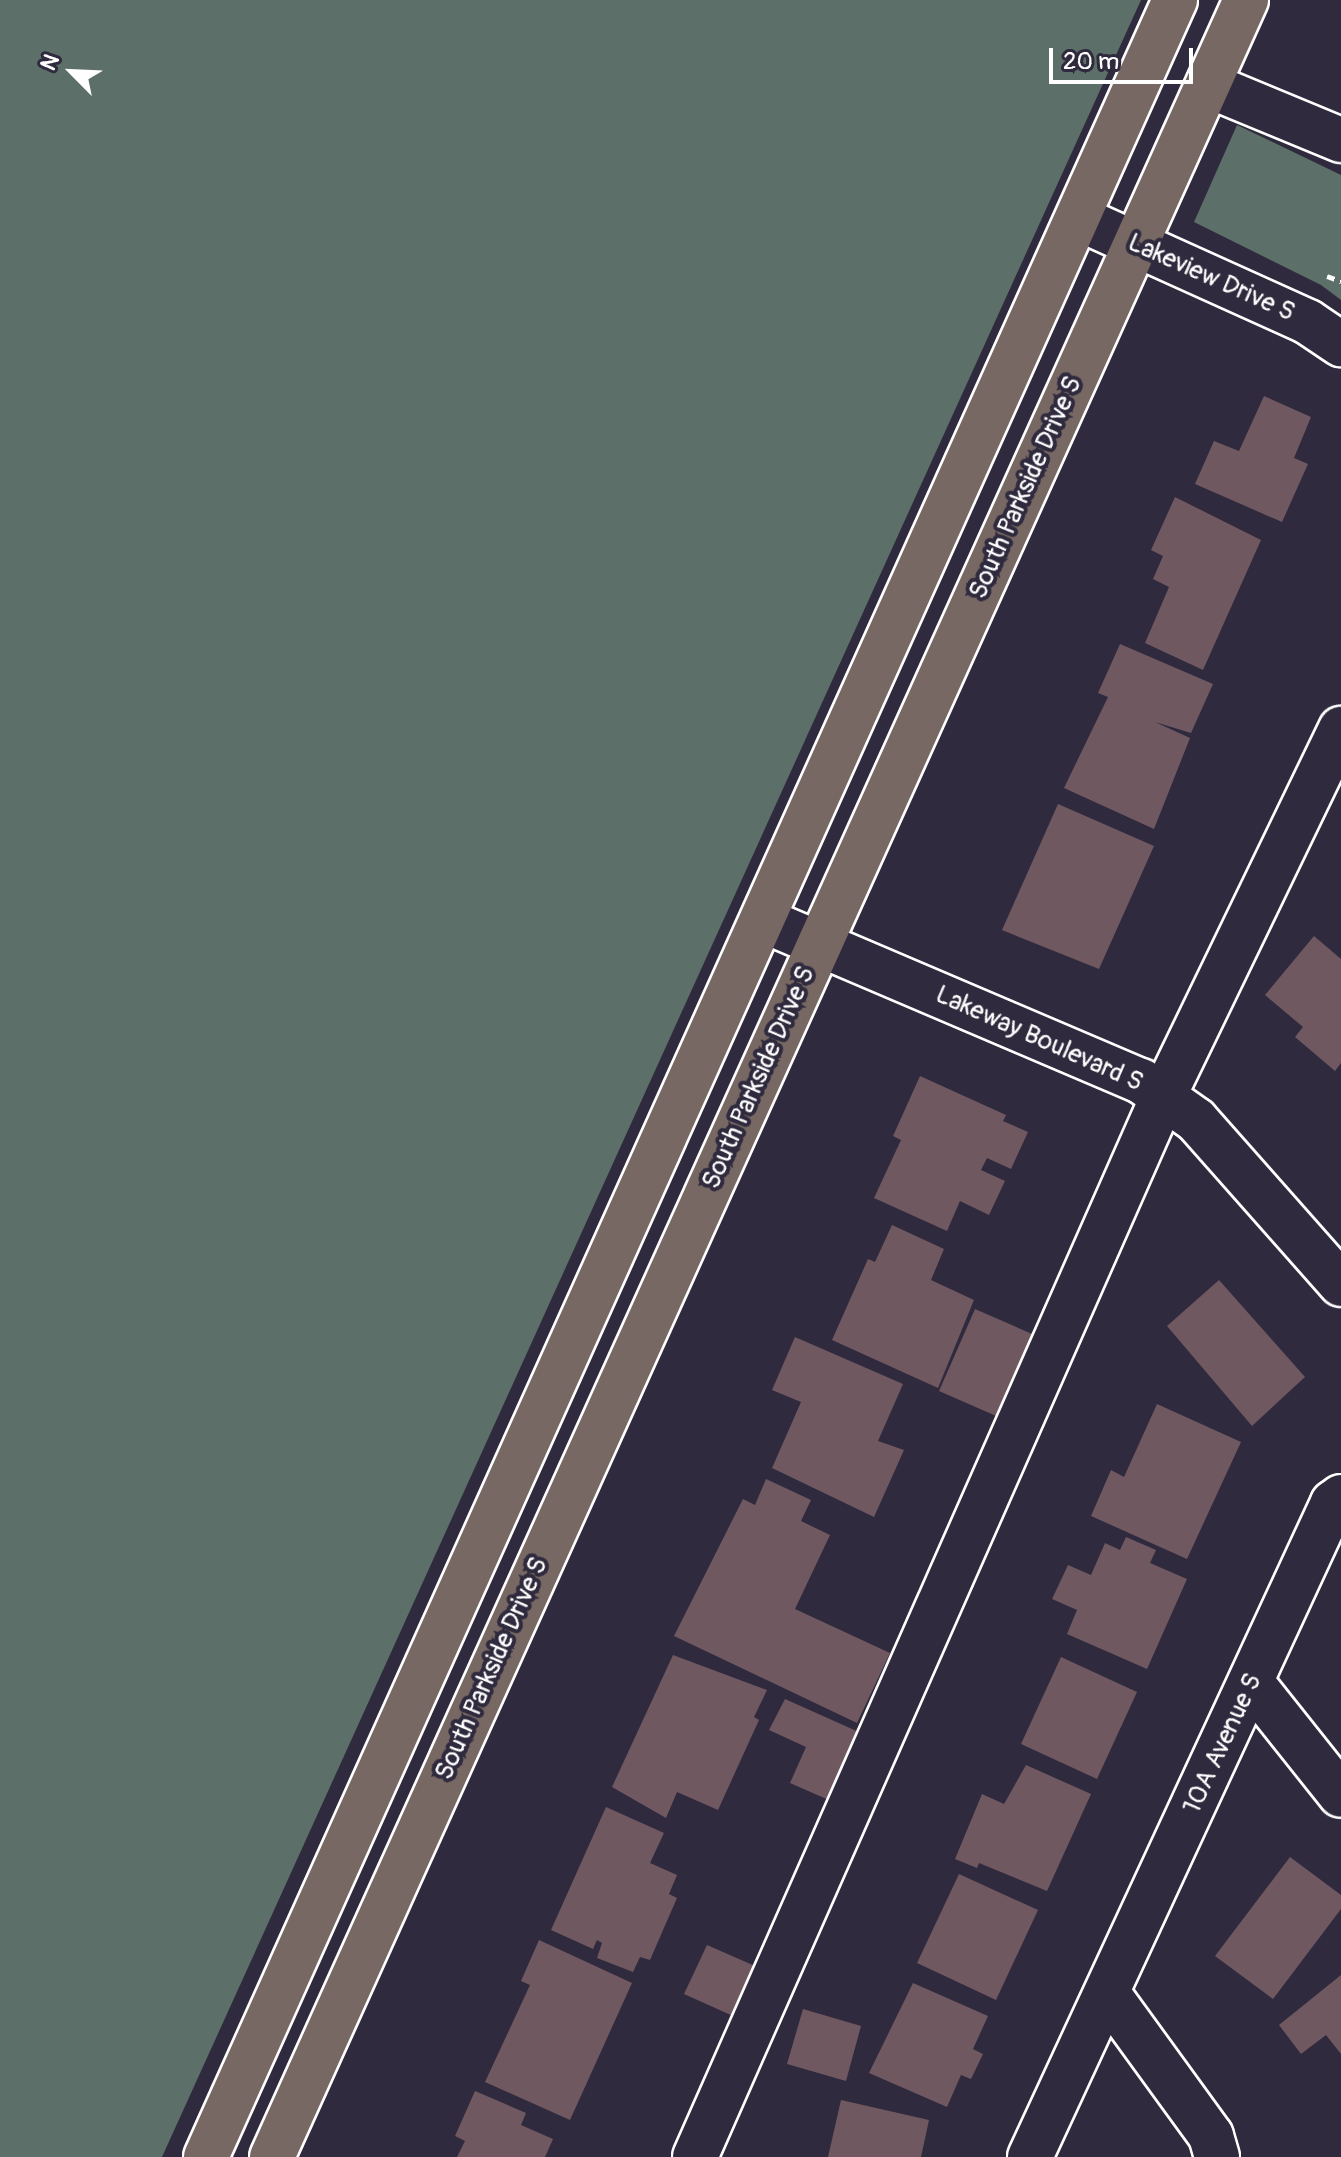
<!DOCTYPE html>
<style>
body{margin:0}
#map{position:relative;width:1341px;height:2157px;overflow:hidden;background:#2f2a3d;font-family:Pangolin,sans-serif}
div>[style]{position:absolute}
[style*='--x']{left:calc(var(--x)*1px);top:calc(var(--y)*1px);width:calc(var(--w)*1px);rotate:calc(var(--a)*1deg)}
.green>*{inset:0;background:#5c6f68}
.building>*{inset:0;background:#705861}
.path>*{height:5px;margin-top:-2.5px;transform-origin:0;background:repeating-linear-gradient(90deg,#fff 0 8px,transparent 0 14px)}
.roads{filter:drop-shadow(2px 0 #fff) drop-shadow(-2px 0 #fff) drop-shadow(0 2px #fff) drop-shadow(0 -2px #fff)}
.minor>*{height:44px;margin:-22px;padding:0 22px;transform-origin:22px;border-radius:22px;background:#2f2a3d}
.major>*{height:44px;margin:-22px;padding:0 22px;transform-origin:22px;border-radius:22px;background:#776864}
span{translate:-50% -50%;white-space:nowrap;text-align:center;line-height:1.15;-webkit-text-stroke:8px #2f2a3d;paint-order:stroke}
.street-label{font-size:26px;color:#fff}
.north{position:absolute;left:32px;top:32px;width:80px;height:80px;-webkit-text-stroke:6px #2f2a3d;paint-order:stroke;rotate:294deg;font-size:22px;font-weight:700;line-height:32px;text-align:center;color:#fff}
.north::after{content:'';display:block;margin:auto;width:28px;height:36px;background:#fff;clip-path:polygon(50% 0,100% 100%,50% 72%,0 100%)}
.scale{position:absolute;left:1049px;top:48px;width:144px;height:36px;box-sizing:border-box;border:4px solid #fff;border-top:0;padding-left:10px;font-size:24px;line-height:28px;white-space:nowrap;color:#fff;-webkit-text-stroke:6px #2f2a3d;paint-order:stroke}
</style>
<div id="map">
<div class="green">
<i style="clip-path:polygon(0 0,1141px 0,162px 2157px,0 2157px)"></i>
<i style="clip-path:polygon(1237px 125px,1341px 175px,1341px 300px,1321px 285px,1194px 222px)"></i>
</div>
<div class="building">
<i style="clip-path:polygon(1264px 396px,1311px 417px,1294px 458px,1308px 464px,1282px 522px,1195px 484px,1214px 441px,1239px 451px)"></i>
<i style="clip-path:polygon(1175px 497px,1261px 540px,1203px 670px,1145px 643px,1169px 587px,1153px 579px,1163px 556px,1151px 550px)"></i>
<i style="clip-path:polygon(1120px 644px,1213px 684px,1191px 733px,1155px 722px,1190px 738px,1154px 829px,1064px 788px,1108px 697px,1098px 693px)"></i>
<i style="clip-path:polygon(1058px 804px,1154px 846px,1099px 969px,1002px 930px)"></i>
<i style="clip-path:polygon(1314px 936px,1341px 959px,1341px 1063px,1335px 1071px,1295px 1037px,1303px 1027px,1265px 995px)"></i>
<i style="clip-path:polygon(920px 1076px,1006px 1115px,1003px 1121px,1028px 1132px,1011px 1169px,987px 1158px,981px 1170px,1005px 1181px,989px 1215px,960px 1201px,947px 1231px,874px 1198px,901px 1140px,893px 1136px)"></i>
<i style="clip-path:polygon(892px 1225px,944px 1249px,931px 1280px,974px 1300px,938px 1388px,832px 1340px,868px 1259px,875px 1262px)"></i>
<i style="clip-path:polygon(1219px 1280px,1305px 1377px,1252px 1426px,1167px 1326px)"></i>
<i style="clip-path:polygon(975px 1309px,1039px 1337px,1003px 1419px,939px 1391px)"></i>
<i style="clip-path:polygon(795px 1337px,903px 1384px,878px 1441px,904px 1450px,874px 1517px,772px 1468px,801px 1402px,772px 1390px)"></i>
<i style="clip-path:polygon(1157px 1404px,1241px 1442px,1187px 1559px,1091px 1516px,1111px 1470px,1124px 1477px)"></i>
<i style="clip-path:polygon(766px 1479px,811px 1500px,801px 1521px,830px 1535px,795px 1609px,890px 1653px,857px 1723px,674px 1636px,743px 1499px,755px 1505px)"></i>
<i style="clip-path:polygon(1126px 1537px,1156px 1550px,1150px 1563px,1187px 1579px,1147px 1669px,1067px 1634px,1077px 1610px,1052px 1599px,1068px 1565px,1091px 1575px,1105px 1543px,1120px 1550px)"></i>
<i style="clip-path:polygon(673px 1655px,767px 1690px,754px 1717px,759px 1720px,718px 1810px,677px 1792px,666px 1818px,612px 1787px)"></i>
<i style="clip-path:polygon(1061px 1657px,1137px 1692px,1097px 1779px,1021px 1744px)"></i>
<i style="clip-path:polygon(785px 1699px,861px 1733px,831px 1801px,790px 1783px,806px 1747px,769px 1730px)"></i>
<i style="clip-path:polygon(1026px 1765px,1091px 1794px,1047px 1891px,979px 1863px,977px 1868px,955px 1859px,982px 1794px,1004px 1804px)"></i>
<i style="clip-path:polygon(606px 1807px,664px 1833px,650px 1863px,677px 1875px,669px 1894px,677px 1898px,650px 1960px,640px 1957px,633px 1972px,597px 1958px,602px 1943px,597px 1940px,593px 1949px,551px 1930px)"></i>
<i style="clip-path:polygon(1290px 1857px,1341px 1895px,1341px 1909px,1273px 1999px,1215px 1956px)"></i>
<i style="clip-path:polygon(959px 1874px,1038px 1910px,996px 2000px,917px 1963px)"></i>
<i style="clip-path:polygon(539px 1940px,632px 1983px,570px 2120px,485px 2082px,530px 1985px,521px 1981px)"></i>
<i style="clip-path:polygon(707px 1945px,755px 1966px,733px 2016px,684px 1994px)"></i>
<i style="clip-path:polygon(1341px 1975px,1341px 2054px,1326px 2035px,1301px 2054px,1279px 2025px)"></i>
<i style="clip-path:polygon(913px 1983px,988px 2016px,973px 2049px,983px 2054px,971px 2079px,961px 2075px,947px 2107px,869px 2073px)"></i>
<i style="clip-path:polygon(803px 2009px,861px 2026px,846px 2081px,787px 2064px)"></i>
<i style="clip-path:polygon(475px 2091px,526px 2113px,521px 2125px,553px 2139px,545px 2157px,457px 2157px,465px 2141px,455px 2136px)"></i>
<i style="clip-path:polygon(841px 2100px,929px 2120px,921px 2157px,828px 2157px)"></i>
</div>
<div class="path">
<i style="--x:1327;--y:276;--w:15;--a:20"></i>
</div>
<div class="roads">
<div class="minor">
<i style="--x:1208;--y:85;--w:144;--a:22.5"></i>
<i style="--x:1078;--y:218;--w:252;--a:24.3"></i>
<i style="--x:1308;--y:322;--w:40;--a:34"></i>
<i style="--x:763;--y:920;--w:411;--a:23.1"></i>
<i style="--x:1141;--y:1081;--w:67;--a:35.3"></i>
<i style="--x:1196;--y:1120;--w:219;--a:48.5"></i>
<i style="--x:1251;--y:1682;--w:144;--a:51.5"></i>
<i style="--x:1108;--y:1994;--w:175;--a:54"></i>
<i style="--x:1211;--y:2136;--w:22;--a:74"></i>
<i style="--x:695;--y:2157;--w:1159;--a:-66.18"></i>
<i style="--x:1163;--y:1097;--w:409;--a:-64.2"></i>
<i style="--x:1030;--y:2157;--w:721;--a:-65.14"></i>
<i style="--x:1333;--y:1503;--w:10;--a:-37"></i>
</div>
<div class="major">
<i style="--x:206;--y:2157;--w:2365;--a:-65.81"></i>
<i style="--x:272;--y:2157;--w:2367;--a:-65.7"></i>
</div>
</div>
<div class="street-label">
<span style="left:1211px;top:278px;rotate:24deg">Lakeview Drive S</span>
<span style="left:1026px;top:488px;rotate:-66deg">South Parkside Drive S</span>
<span style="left:1039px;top:1039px;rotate:24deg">Lakeway Boulevard S</span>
<span style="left:759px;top:1078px;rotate:-66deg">South Parkside Drive S</span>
<span style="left:492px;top:1669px;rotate:-66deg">South Parkside Drive S</span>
<span style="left:1223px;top:1744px;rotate:-65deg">10A Avenue S</span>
</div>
<div class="north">N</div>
<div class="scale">20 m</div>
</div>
